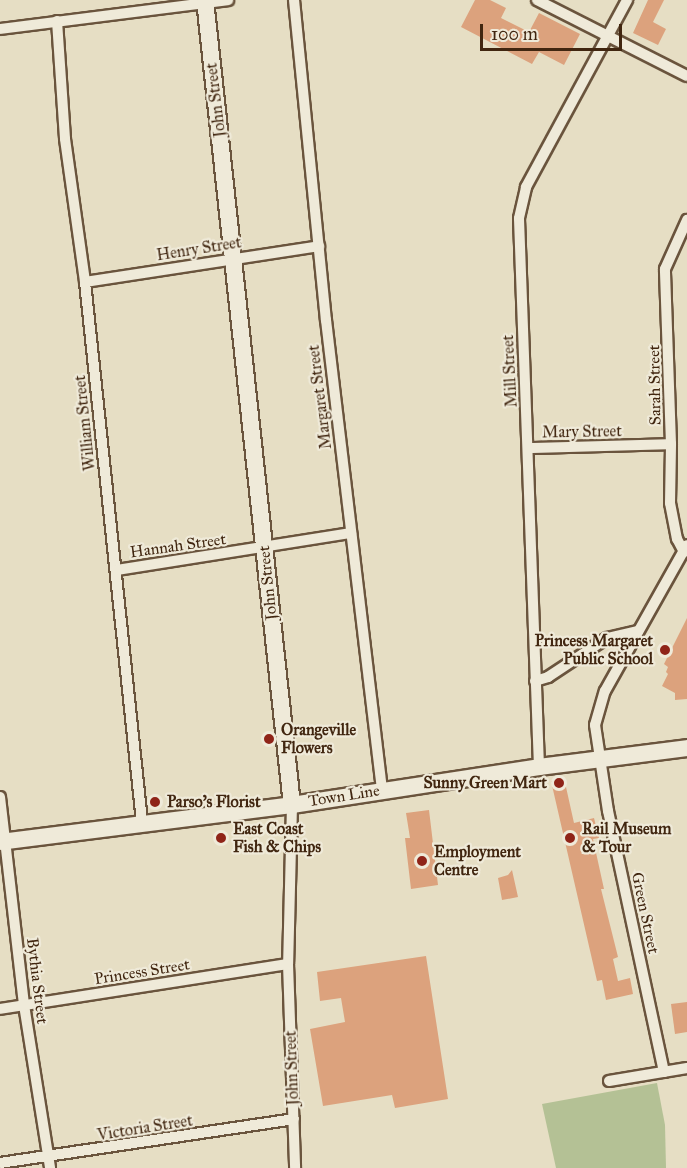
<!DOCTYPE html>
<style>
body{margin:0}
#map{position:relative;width:687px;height:1168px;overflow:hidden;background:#e6dec4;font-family:"IM FELL Great Primer",serif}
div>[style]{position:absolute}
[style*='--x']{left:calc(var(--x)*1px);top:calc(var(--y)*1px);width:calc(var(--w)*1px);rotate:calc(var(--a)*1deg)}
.green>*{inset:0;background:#b4c195}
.building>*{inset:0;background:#dca27d}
.roads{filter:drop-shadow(2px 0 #6a543d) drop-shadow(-2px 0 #6a543d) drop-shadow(0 2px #6a543d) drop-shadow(0 -2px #6a543d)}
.street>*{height:10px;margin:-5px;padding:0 5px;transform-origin:5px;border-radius:5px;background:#efead9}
.secondary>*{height:16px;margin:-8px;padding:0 8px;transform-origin:8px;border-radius:8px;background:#efead9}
.dots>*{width:16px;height:16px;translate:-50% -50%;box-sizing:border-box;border:3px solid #efead9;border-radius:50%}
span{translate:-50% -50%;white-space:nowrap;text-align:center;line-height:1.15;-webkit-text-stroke:4.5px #efead9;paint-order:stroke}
.street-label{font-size:16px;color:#412610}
.poi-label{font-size:16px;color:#412610;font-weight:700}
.right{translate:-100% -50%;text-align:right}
.left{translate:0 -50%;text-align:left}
.scale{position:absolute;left:480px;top:24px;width:142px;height:27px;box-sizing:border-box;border:3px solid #412610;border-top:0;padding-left:8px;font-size:18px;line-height:21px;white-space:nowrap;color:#412610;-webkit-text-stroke:4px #efead9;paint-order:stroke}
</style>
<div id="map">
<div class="green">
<i style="clip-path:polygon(657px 1083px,665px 1125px,666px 1168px,556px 1168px,542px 1104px)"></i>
</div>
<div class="building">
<i style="clip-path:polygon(475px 0,490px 0,506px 8px,501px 18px,529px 32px,539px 13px,580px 34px,564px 65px,539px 52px,532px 64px,461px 27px)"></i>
<i style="clip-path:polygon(648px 0,664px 0,653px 22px,666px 29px,658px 45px,633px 33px)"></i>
<i style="clip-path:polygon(687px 618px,687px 699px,675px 700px,675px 693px,662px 686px,668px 674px,666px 672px,668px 667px,664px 664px)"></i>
<i style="clip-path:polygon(564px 778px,574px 823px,594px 818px,599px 838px,593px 839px,604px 889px,601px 889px,618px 957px,613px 959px,618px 981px,630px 978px,633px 994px,606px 1000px,602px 980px,597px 981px,551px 781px)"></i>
<i style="clip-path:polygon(429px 810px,438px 885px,411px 889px,405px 838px,410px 838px,406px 813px)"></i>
<i style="clip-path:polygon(512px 870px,518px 897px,502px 900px,498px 878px,508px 875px)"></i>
<i style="clip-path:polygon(426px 956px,448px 1099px,395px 1108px,392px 1095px,323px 1106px,310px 1029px,345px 1022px,341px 998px,320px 1001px,317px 972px)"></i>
<i style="clip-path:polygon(687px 1002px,687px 1032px,675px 1034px,671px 1004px)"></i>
</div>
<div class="roads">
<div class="street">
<i style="--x:294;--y:0;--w:322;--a:84.3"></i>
<i style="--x:326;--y:320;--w:473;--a:83.2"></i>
<i style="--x:537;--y:0;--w:168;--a:26.9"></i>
<i style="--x:57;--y:21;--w:118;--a:86.1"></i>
<i style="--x:65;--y:139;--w:144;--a:82"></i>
<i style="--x:85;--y:282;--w:543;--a:83.97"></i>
<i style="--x:0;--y:29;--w:230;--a:-7.2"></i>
<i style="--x:85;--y:282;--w:237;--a:-8.7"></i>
<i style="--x:529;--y:448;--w:142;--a:-1.6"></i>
<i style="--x:684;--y:552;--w:15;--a:-118"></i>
<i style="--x:677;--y:539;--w:37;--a:-101"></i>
<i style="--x:670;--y:503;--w:59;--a:-89"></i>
<i style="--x:671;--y:444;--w:175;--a:-92"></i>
<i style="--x:665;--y:269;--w:54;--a:-65.8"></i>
<i style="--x:117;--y:570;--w:237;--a:-9"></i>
<i style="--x:535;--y:681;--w:14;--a:-17"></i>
<i style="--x:548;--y:677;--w:71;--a:-33.5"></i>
<i style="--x:607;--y:638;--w:32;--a:-13"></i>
<i style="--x:539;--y:767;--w:549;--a:-92.09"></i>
<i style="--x:519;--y:218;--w:32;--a:-77"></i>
<i style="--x:526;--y:187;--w:213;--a:-61.6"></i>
<i style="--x:0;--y:797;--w:209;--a:83.4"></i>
<i style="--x:24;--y:1005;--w:165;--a:80.9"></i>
<i style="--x:292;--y:805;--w:159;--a:91.4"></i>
<i style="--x:288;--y:964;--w:204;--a:88"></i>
<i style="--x:0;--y:1009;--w:291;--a:-8.9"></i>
<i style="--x:664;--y:1072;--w:267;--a:-102.1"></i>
<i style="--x:608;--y:811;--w:87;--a:-98.6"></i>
<i style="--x:595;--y:725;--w:35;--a:-74"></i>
<i style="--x:605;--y:691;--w:167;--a:-60.7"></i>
<i style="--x:609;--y:1081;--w:79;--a:-9.5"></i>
<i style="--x:0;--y:1163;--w:297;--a:-8.5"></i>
</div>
<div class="secondary">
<i style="--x:205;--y:0;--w:810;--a:83.83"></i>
<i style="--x:0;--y:842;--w:294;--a:-7.2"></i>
<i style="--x:292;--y:805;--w:250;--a:-8.7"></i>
<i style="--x:539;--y:767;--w:149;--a:-7.3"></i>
</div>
</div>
<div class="dots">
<i style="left:665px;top:650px;background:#8f2418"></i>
<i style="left:269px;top:739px;background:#8f2418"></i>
<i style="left:559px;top:783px;background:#8f2418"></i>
<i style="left:155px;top:802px;background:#8f2418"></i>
<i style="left:221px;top:838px;background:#8f2418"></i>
<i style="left:570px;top:838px;background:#8f2418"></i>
<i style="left:422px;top:861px;background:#8f2418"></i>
</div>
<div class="street-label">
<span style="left:216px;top:100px;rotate:-97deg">John Street</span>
<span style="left:199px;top:249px;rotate:-9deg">Henry Street</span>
<span style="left:510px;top:371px;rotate:-93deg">Mill Street</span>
<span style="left:655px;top:385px;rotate:-91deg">Sarah Street</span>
<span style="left:320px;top:397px;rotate:-97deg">Margaret Street</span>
<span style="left:85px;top:423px;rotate:-96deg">William Street</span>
<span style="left:582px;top:432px;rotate:-1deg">Mary Street</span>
<span style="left:178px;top:546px;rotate:-8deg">Hannah Street</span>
<span style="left:268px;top:583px;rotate:-96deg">John Street</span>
<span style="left:344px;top:796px;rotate:-9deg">Town Line</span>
<span style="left:645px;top:913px;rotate:78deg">Green Street</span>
<span style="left:142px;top:972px;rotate:-9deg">Princess Street</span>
<span style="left:37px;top:981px;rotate:83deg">Bythia Street</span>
<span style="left:292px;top:1068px;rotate:-92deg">John Street</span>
<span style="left:145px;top:1128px;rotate:-9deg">Victoria Street</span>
</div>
<div class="poi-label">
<span class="right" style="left:653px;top:650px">Princess Margaret<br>Public School</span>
<span class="left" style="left:281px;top:739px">Orangeville<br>Flowers</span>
<span class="right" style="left:547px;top:783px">Sunny Green Mart</span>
<span class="left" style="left:167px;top:802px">Parso's Florist</span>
<span class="left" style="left:233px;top:838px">East Coast<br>Fish &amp; Chips</span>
<span class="left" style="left:582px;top:838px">Rail Museum<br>&amp; Tour</span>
<span class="left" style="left:434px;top:861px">Employment<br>Centre</span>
</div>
<div class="scale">100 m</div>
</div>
